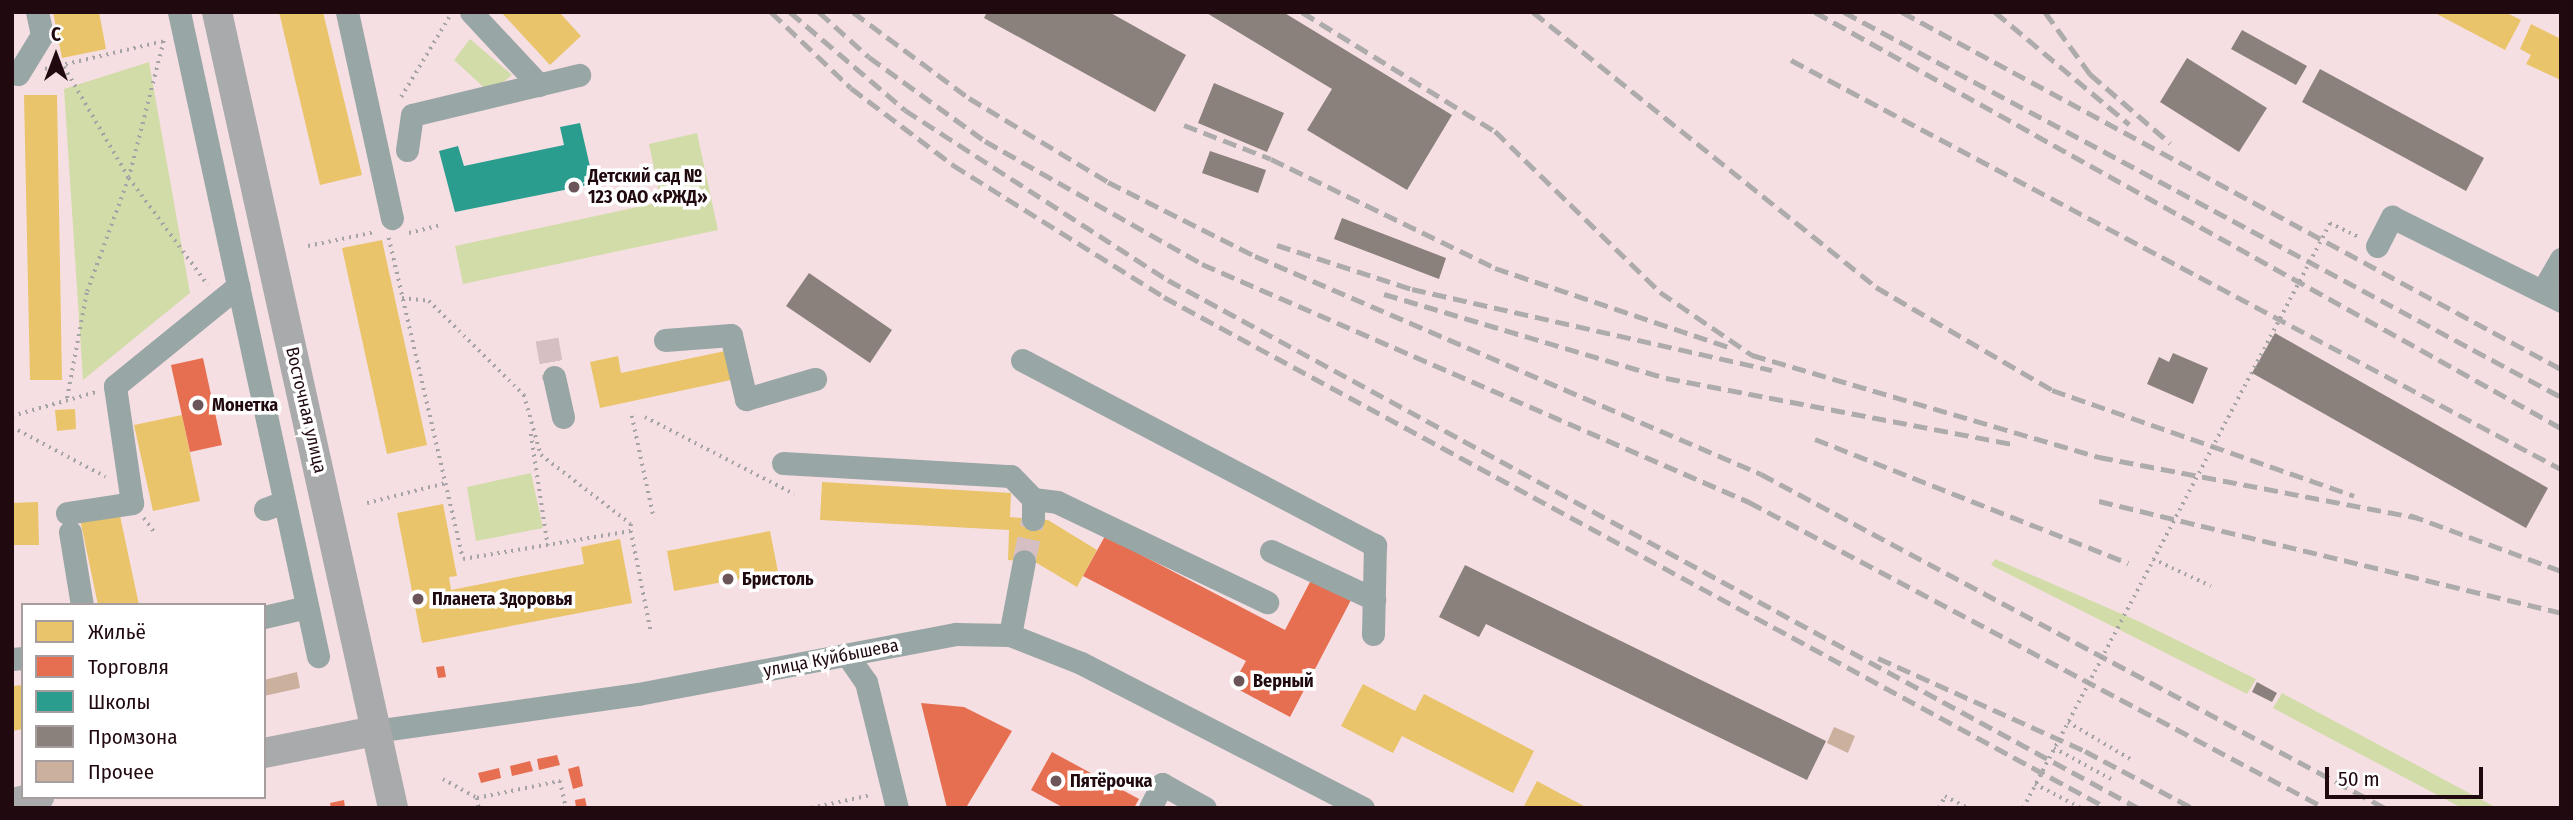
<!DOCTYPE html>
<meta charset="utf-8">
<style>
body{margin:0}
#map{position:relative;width:2573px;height:820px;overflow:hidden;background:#f6dfe3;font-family:"Fira Sans Condensed",sans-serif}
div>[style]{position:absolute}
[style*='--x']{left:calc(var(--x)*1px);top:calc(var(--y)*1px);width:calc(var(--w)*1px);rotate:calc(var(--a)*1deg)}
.green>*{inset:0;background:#d2dca8}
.homes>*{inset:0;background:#e9c46a}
.shops>*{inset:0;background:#e76f51}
.schools>*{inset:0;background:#2a9d8f}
.industry>*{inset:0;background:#8a817c}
.building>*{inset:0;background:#cbb09e}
.minor-tunnel>*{height:23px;margin-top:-11.5px;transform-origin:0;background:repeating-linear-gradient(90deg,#d6bfc3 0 23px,transparent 0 34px)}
.path>*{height:3.5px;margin-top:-1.75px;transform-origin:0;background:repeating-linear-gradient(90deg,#a4a4a6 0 2px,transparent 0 7px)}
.minor>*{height:23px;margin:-11.5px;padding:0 11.5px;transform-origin:11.5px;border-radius:11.5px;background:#99a6a6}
.major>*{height:30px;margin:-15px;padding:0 15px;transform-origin:15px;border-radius:15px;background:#a8aaac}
.rail>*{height:5px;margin-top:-2.5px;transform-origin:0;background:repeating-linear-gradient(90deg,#adabac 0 14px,transparent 0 21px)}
.path-bridge>*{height:3.5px;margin-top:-1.75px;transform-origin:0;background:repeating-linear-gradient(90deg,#a4a4a6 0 2px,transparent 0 7px)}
.dots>*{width:19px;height:19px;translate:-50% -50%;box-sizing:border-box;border:4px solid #fff;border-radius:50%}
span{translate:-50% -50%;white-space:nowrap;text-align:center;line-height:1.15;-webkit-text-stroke:7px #fff;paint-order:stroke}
.poi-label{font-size:18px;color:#200a0f;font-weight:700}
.left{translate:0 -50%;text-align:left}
.street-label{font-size:18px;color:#200a0f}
.frame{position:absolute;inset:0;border:14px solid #200a0f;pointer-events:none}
.legend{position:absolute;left:21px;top:603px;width:245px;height:196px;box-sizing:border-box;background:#fff;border:2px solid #a69d9f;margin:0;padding:9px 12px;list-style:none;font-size:21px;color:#200a0f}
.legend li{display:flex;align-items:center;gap:14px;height:35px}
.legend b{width:35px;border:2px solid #a69d9f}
.north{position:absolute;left:21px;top:21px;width:70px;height:70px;-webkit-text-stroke:5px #fff;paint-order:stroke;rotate:0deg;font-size:19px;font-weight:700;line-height:28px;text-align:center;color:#200a0f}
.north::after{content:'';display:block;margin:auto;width:24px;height:32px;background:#200a0f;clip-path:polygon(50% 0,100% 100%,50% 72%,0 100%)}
.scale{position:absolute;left:2325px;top:767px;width:158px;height:32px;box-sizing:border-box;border:4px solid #200a0f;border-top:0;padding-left:9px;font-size:21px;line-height:24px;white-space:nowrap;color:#200a0f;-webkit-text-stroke:5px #fff;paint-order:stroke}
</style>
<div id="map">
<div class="green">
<i style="clip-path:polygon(470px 39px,512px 75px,490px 93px,454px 60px)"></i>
<i style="clip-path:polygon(149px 62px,190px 293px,83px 380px,64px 89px)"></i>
<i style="clip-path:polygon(697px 133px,718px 230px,463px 284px,455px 246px,661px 202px,649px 144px)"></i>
<i style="clip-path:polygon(531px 473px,543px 528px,476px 541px,467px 487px)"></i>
<i style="clip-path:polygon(1995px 559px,2138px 621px,2256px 679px,2247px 694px,1991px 565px)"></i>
<i style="clip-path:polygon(2282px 693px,2497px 808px,2462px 808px,2273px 708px)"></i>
</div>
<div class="homes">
<i style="clip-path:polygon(53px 12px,99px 12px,106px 49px,62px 58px)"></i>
<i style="clip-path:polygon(279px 12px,323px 12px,362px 175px,320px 185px)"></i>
<i style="clip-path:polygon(501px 12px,559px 12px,581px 36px,550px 65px)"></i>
<i style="clip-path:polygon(2433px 12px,2505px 12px,2521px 20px,2505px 50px)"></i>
<i style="clip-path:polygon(2531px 24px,2561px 39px,2561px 80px,2526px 64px,2531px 55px,2520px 49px)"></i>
<i style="clip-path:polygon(24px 95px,57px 95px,62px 380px,30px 380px)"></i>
<i style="clip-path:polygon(382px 240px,427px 445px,387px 454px,342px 248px)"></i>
<i style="clip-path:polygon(725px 351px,731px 380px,600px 408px,590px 362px,618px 356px,621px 373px)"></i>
<i style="clip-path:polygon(75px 409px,76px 429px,57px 431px,55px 410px)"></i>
<i style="clip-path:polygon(182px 415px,200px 501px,153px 511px,134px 425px)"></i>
<i style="clip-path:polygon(822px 482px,1011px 493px,1010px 517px,1048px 520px,1097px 550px,1077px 587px,1035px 562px,1008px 560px,1009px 530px,820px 520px)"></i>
<i style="clip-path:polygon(38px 502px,39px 545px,12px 545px,12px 503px)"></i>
<i style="clip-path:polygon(443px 504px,457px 576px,449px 577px,451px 590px,584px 564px,581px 547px,620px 539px,632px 603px,422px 643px,397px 513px)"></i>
<i style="clip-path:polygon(119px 511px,139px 605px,98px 605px,80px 519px)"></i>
<i style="clip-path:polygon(770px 531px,778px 572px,674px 591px,667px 551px)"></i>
<i style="clip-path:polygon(1363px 684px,1415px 711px,1424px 694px,1534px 751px,1513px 793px,1402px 736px,1393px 753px,1341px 726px)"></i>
<i style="clip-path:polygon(23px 685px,23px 729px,12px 731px,12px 686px)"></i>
<i style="clip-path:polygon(1537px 781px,1561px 794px,1588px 808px,1523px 808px)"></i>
</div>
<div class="shops">
<i style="clip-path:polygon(203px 358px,222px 445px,190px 452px,171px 365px)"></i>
<i style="clip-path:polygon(1105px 536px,1285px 630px,1311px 580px,1351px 600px,1290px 717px,1232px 686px,1246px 661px,1083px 576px)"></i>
<i style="clip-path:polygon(444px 666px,446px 677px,438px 678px,436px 667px)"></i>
<i style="clip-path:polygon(921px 703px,964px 707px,1012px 731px,967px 806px,947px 808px)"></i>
<i style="clip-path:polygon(1052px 752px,1139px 799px,1134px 808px,1064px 808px,1031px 790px)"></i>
<i style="clip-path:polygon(557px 755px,560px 765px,539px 770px,537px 759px)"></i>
<i style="clip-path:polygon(530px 761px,533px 771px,512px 776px,510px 766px)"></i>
<i style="clip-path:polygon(579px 766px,583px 786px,573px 789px,568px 769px)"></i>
<i style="clip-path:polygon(499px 768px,501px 778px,481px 783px,478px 773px)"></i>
<i style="clip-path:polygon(585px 798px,587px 808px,576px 808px,575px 800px)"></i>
<i style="clip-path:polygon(344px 800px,345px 808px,331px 808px,330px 803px)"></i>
</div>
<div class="schools">
<i style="clip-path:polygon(580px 123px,594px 184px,455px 212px,439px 151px,458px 146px,464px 166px,564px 145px,560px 127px)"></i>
</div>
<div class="industry">
<i style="clip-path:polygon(987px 12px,1109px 12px,1186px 55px,1155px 112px,984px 18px)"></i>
<i style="clip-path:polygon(1205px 12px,1283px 12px,1452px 115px,1407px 190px,1307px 130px,1332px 89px)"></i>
<i style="clip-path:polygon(2242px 30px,2307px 66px,2296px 85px,2231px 49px)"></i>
<i style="clip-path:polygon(2187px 58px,2267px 108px,2239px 152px,2160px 102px)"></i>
<i style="clip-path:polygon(2320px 69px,2484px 158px,2466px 191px,2302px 102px)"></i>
<i style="clip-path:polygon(1214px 83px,1284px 113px,1267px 152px,1198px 123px)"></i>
<i style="clip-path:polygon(1210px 151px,1266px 170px,1258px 193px,1202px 173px)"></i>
<i style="clip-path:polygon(1342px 218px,1446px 258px,1439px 279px,1334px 239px)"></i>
<i style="clip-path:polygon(809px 273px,892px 330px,870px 363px,786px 306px)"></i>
<i style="clip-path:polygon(2275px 333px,2548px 488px,2526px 528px,2252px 373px)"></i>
<i style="clip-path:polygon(2173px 353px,2208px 368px,2193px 404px,2147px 384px,2159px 357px,2169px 362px)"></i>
<i style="clip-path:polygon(1465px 565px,1826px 741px,1807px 780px,1486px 624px,1479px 637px,1439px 617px)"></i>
<i style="clip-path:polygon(2257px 682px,2277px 693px,2272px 702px,2252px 692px)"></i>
</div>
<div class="building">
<i style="clip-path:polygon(297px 672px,300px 688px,264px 696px,264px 680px)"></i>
<i style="clip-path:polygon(1834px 727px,1855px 736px,1848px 753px,1827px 743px)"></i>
</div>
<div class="minor-tunnel">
<i style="--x:547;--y:339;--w:39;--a:80"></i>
<i style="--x:1024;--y:561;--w:43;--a:-77.9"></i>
</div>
<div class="path">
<i style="--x:64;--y:67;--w:129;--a:59.6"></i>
<i style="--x:129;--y:178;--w:133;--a:53.6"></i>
<i style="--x:45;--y:69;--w:122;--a:-13.2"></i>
<i style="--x:164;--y:41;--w:141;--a:104.3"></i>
<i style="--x:129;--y:178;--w:122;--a:110.1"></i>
<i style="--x:87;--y:293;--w:109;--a:100.6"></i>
<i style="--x:401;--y:97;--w:93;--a:-59"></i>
<i style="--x:2330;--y:223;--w:32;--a:26"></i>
<i style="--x:409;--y:233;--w:30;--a:-14"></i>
<i style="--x:389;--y:238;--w:329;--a:77"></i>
<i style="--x:463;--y:559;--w:170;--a:-9.5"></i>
<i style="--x:631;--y:531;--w:103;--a:78.8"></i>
<i style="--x:308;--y:246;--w:68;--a:-11.8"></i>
<i style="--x:402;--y:298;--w:27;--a:6"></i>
<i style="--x:429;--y:301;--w:134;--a:44.7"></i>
<i style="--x:524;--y:395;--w:62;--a:74.2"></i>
<i style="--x:541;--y:455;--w:113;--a:37.5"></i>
<i style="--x:631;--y:524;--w:7;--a:90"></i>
<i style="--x:12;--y:416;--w:87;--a:-15.9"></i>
<i style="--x:632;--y:416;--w:105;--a:77.9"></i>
<i style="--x:645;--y:417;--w:168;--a:27.3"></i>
<i style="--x:12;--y:427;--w:106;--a:28"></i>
<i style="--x:531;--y:434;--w:113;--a:81.4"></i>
<i style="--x:367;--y:503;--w:81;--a:-14.2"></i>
<i style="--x:144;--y:518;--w:17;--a:54"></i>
<i style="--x:2153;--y:559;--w:64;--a:25"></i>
<i style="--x:2068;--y:722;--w:74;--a:30.7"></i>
<i style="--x:2054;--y:748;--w:65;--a:28.5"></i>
<i style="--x:443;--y:779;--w:39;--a:29"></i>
<i style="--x:477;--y:798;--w:85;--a:-11.6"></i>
<i style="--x:560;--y:781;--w:28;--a:77"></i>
<i style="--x:2035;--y:784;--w:52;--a:27.6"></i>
<i style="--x:477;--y:798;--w:10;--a:79"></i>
<i style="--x:811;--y:808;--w:61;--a:-12.2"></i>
<i style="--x:1939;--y:808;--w:13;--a:-63"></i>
<i style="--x:1945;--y:796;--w:26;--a:28"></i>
</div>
<div class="minor">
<i style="--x:179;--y:12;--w:659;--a:77.82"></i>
<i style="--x:347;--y:12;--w:211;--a:77.7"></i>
<i style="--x:471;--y:12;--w:100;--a:47"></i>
<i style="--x:12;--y:72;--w:6;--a:18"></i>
<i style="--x:18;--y:74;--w:46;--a:-58.4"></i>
<i style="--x:42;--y:35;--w:24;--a:-102"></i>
<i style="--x:407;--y:150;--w:35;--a:-82"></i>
<i style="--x:412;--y:115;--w:172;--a:-13.5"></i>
<i style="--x:2377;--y:246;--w:33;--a:-63"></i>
<i style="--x:2392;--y:217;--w:189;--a:26.4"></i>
<i style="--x:2543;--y:290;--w:36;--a:-60"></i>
<i style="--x:665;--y:340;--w:66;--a:-4.3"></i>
<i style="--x:731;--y:335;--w:66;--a:76.8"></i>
<i style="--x:746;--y:399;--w:72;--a:-16.2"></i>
<i style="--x:1022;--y:360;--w:399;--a:27.7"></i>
<i style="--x:1375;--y:545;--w:89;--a:91.3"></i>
<i style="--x:554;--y:377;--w:41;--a:77.3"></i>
<i style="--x:783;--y:463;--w:228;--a:3.3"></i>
<i style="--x:1011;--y:476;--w:32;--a:46"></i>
<i style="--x:1033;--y:499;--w:20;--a:90"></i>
<i style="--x:1033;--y:499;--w:24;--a:7"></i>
<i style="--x:1057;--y:502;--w:233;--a:25.5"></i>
<i style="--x:265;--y:509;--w:20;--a:-20"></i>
<i style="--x:67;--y:513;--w:66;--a:-8.7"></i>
<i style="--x:132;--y:503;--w:118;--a:-98.3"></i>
<i style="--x:115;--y:386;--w:159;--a:-39.1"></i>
<i style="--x:70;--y:532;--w:74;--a:80.7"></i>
<i style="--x:1271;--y:551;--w:114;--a:25"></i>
<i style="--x:264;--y:617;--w:44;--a:-13.1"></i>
<i style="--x:1010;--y:635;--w:75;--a:-79.3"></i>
<i style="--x:847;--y:655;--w:33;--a:55"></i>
<i style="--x:866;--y:682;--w:130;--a:76.2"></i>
<i style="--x:12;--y:659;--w:11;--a:-5"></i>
<i style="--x:375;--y:731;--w:266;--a:-8"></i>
<i style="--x:638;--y:694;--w:324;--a:-10.7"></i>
<i style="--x:956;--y:634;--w:54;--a:1.1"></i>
<i style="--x:1010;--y:635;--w:76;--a:21.5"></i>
<i style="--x:1081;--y:663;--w:317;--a:27.2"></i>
<i style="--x:1150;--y:808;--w:27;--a:-63"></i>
<i style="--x:1162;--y:784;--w:49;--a:29.2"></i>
</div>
<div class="major">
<i style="--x:217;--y:12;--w:815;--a:77.53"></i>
<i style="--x:264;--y:753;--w:113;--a:-11.2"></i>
<i style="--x:12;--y:803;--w:28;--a:-13"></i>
</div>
<div class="rail">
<i style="--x:771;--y:12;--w:110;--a:43.5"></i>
<i style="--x:851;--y:88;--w:128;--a:37"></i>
<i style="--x:953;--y:165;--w:249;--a:32"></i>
<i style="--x:1164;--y:297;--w:1073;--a:28.45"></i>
<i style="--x:790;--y:12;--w:151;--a:40.4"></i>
<i style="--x:905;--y:110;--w:313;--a:32.9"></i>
<i style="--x:1168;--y:280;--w:1104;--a:28.56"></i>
<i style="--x:819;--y:12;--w:67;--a:42"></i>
<i style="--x:869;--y:57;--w:143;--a:35.9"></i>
<i style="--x:985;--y:141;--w:249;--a:29.5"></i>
<i style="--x:1202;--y:264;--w:597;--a:23.51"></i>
<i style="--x:1749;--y:502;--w:652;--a:27.98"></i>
<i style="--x:853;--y:12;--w:144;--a:36.6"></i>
<i style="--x:969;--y:98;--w:162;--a:31.1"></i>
<i style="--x:1108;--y:182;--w:165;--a:26.7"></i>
<i style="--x:1255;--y:256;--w:551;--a:23.31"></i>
<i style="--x:1761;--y:474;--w:708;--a:28.16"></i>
<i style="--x:1302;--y:12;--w:227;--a:31.7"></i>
<i style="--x:1495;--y:131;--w:231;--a:44.3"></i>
<i style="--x:1660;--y:292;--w:112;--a:34.4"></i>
<i style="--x:1752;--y:355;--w:362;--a:16.4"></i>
<i style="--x:2099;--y:457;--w:325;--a:10.8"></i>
<i style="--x:1533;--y:12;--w:440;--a:38.7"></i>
<i style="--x:1876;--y:287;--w:204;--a:30.3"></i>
<i style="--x:2052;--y:390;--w:320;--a:19.3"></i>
<i style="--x:1815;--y:12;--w:854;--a:29.15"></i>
<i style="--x:1844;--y:12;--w:814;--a:28.23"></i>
<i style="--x:1902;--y:12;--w:749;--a:28.45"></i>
<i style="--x:1995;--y:12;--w:175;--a:39.9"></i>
<i style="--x:2045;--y:12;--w:77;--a:54"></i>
<i style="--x:2090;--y:74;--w:106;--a:40.8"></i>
<i style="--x:1791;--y:60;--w:872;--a:27.98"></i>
<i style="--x:1184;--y:125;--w:93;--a:21.3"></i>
<i style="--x:1271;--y:159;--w:249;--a:25.9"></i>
<i style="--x:1495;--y:268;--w:250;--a:18.7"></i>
<i style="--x:1277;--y:245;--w:142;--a:18.1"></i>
<i style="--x:1412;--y:289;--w:369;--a:12.7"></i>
<i style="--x:1384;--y:294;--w:294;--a:16.6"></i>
<i style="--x:1666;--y:378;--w:353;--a:10.8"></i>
<i style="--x:1815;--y:439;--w:337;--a:21.6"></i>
<i style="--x:2099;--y:501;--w:475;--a:13.6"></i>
<i style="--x:2410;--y:515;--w:161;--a:20.3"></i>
<i style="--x:1878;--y:658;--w:227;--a:24.2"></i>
<i style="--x:2085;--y:751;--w:121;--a:28"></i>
</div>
<div class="path-bridge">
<i style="--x:2023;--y:808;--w:661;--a:-62.31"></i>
</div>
<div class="dots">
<i style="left:574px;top:187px;background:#6b5559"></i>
<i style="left:198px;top:405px;background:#6b5559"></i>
<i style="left:728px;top:579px;background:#6b5559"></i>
<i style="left:418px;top:599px;background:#6b5559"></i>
<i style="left:1239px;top:681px;background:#6b5559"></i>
<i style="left:1056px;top:781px;background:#6b5559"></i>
</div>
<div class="poi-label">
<span class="left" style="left:588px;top:187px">Детский сад №<br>123 ОАО «РЖД»</span>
<span class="left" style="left:212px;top:405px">Монетка</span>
<span class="left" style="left:742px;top:579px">Бристоль</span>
<span class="left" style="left:432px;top:599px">Планета Здоровья</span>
<span class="left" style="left:1253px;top:681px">Верный</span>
<span class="left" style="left:1070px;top:781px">Пятёрочка</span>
</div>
<div class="street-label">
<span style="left:306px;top:410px;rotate:77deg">Восточная улица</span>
<span style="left:831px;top:658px;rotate:-11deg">улица Куйбышева</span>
</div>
<div class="frame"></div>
<ul class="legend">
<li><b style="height:19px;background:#e9c46a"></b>Жильё</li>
<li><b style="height:19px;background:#e76f51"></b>Торговля</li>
<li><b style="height:19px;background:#2a9d8f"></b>Школы</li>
<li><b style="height:19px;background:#8a817c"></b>Промзона</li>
<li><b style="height:19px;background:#cbb09e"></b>Прочее</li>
</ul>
<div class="north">С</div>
<div class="scale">50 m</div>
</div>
